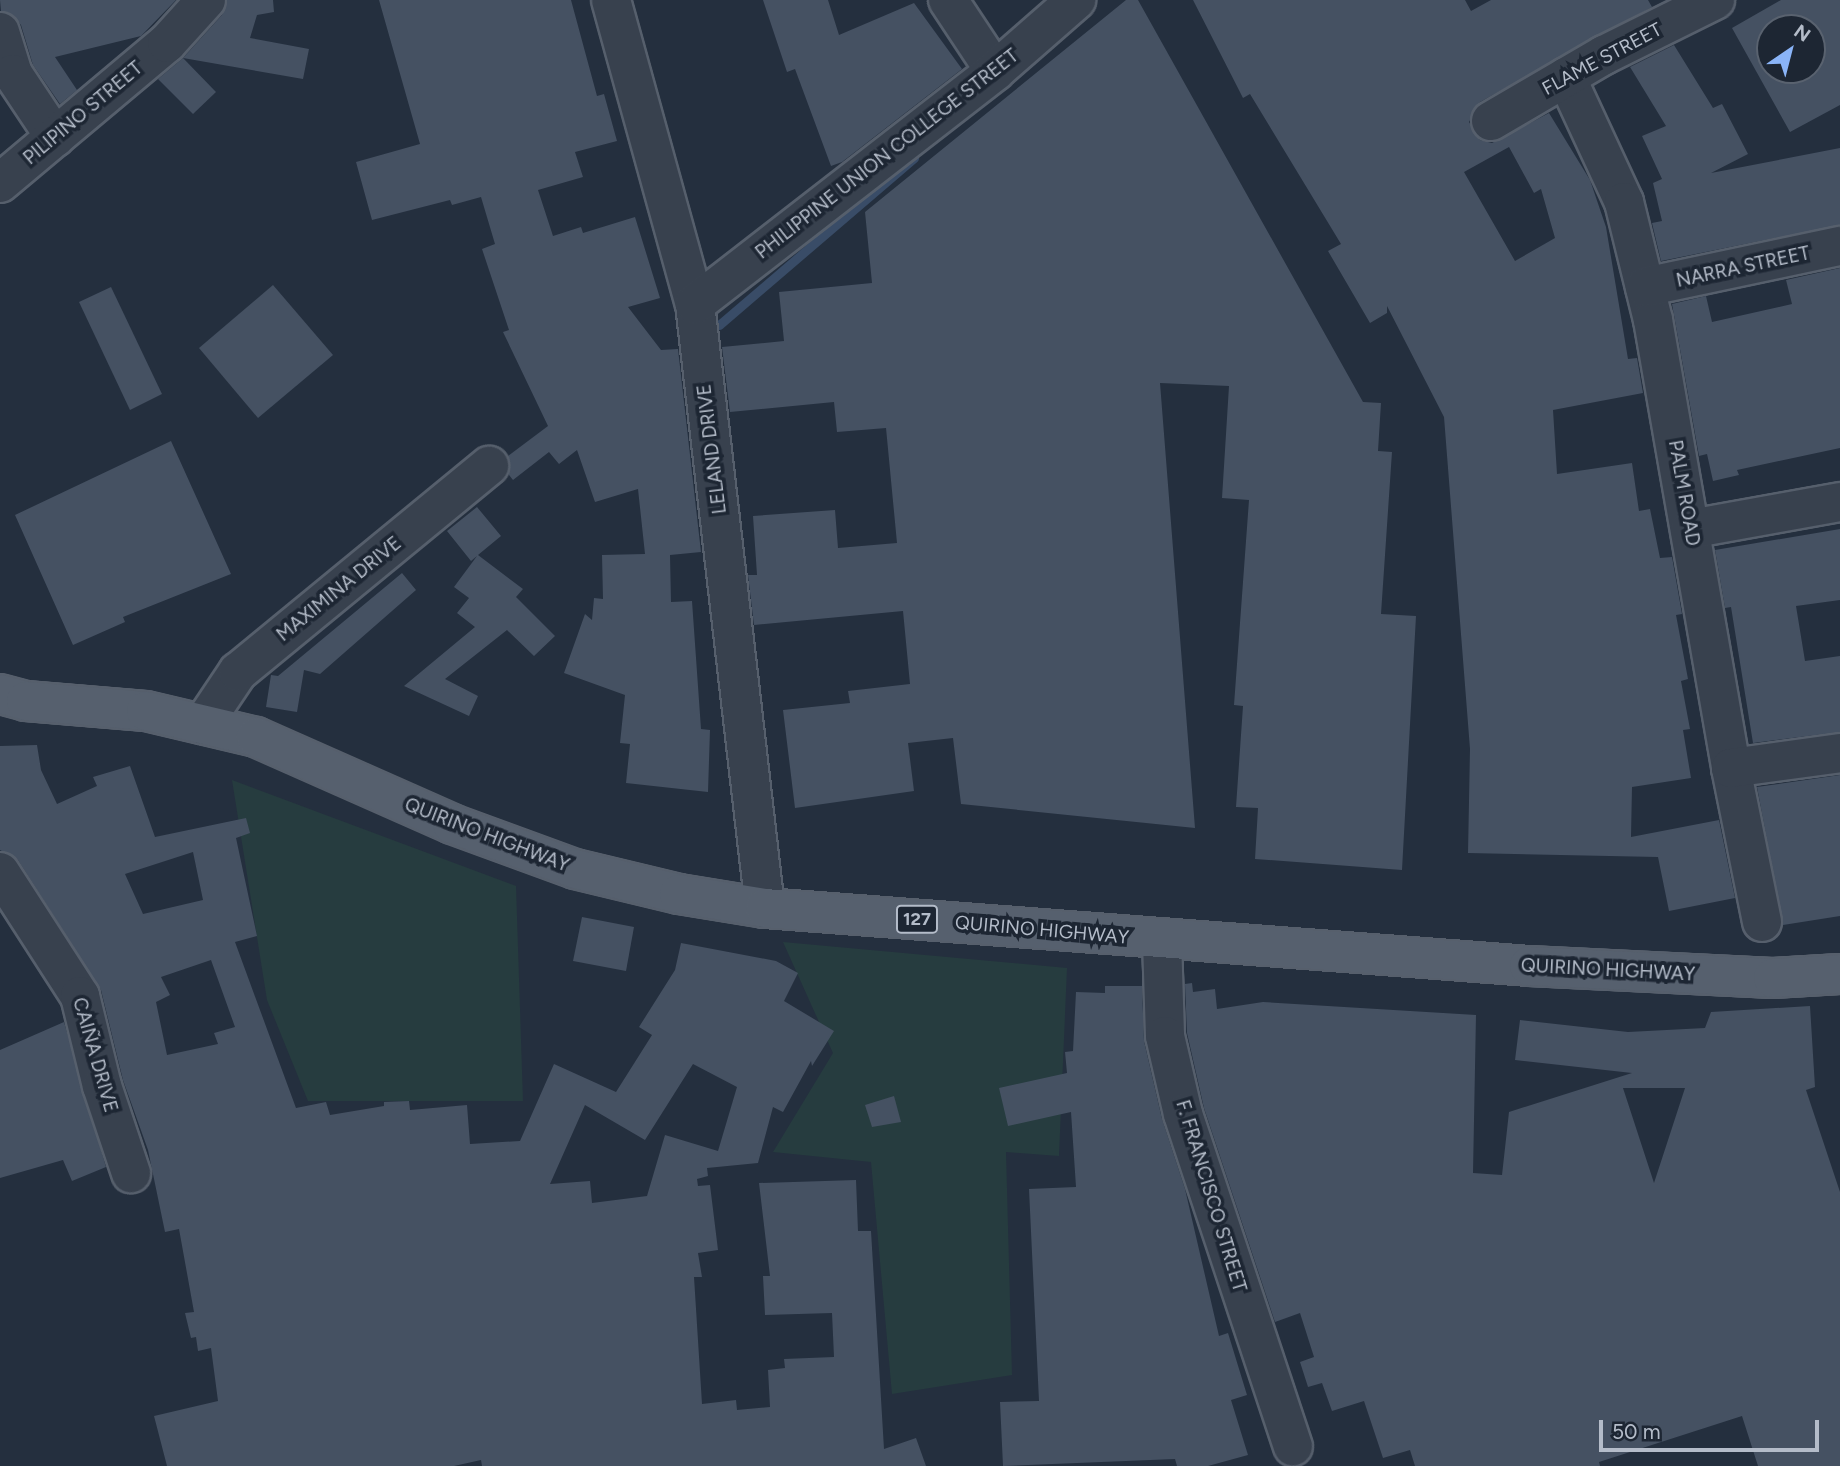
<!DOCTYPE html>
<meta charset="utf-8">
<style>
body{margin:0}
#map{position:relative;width:1840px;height:1466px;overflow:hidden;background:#242f3e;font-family:Figtree,sans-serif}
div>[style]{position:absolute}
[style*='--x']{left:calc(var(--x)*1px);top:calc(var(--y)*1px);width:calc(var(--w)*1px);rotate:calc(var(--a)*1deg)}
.green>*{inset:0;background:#263c3f}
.stream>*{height:9px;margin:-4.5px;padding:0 4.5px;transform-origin:4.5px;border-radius:4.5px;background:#394c67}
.building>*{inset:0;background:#455162}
.roads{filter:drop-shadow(2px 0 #565f6c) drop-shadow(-2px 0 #565f6c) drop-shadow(0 2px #565f6c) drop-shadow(0 -2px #565f6c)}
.minor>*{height:38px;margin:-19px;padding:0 19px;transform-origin:19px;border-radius:19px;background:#38414e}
.major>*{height:38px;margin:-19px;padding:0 19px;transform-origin:19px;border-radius:19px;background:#56606e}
span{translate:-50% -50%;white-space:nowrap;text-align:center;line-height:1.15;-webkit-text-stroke:7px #1d2633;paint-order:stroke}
.shield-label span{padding:2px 5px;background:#1d2633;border:2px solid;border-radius:5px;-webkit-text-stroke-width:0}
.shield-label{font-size:18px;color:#b4bcc9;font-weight:700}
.street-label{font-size:19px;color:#b4bcc9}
.north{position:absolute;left:1756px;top:14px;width:70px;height:70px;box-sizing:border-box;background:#1d2633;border:2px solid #59626f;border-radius:50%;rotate:35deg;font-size:19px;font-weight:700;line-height:28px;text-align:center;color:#b4bcc9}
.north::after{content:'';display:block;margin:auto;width:24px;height:32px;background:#8ab4f8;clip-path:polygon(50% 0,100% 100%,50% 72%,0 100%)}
.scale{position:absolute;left:1599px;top:1420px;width:220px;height:32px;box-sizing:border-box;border:4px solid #b4bcc9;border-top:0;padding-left:9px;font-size:21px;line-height:24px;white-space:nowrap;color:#b4bcc9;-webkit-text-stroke:5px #1d2633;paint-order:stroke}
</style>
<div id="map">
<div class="green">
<i style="clip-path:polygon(232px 780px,516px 886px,523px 1101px,308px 1101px,267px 1000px)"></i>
<i style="clip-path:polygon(783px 942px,1067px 968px,1059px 1156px,1006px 1152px,1012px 1375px,892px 1394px,871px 1162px,773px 1152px,833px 1053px)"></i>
</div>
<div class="stream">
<i style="--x:719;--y:325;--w:257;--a:-40.6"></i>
</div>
<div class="building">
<i style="clip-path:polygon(0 0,176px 0,141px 36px,55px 57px,77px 90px,60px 104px,33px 65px,21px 25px,14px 16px,1px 11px)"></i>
<i style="clip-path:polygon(227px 0,273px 0,274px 12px,257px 15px,250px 38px,309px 49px,303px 79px,183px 58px,222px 15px)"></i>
<i style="clip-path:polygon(379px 0,571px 0,597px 96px,604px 94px,617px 141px,575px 152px,583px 177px,538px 190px,553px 236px,581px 227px,583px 233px,635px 217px,660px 298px,628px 307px,661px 350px,678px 349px,701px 552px,670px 555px,671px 602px,692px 601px,701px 729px,710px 730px,708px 792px,626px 783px,630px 744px,620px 743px,625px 695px,564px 673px,585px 614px,592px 620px,594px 598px,603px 599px,602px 555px,645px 554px,638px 489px,595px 502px,577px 450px,559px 464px,549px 452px,513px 480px,509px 475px,508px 456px,548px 426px,503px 332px,509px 330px,482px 249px,495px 244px,481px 197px,452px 205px,450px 200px,372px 220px,356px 162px,420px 144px)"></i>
<i style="clip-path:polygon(763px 0,828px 0,839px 35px,914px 3px,962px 69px,842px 162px,831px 166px,795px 69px,787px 72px)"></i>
<i style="clip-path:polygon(1126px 0,1138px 0,1363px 402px,1381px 403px,1378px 451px,1392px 452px,1381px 614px,1416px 616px,1402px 870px,1255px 859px,1258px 808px,1236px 807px,1243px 706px,1234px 705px,1249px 500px,1222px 498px,1229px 386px,1160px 383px,1195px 828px,961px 804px,953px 738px,908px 743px,914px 791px,795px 808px,783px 710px,850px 703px,848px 691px,910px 684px,903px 611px,754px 625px,748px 575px,757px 575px,753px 516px,835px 510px,838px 548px,897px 543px,886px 428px,837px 432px,834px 402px,730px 412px,722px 347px,784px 341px,779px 292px,872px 283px,865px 212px)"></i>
<i style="clip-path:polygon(evenodd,1193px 0,1465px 0,1471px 11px,1491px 0,1648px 0,1652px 7px,1480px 102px,1469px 122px,1480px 140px,1492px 143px,1549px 113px,1590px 180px,1606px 227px,1628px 359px,1637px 358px,1643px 393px,1553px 410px,1557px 474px,1632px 463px,1639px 511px,1650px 509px,1660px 558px,1672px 557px,1682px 614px,1676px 615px,1688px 679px,1681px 681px,1690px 729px,1683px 730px,1691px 778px,1632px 787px,1631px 837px,1719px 820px,1735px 898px,1669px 911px,1658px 857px,1468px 853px,1470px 749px,1444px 417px,1387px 306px,1387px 313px,1370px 323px,1328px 251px,1341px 244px,1250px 94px,1243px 98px,1193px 0,1509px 147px,1534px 193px,1541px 189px,1555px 238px,1515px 261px,1464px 172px,1509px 147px)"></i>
<i style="clip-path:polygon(evenodd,1781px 0,1840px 0,1840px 105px,1790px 132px,1732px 28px,1781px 0,1770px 28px,1812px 28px,1812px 70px,1770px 70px,1770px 28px)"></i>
<i style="clip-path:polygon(1674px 45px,1713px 108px,1722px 104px,1748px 154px,1711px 173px,1840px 148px,1840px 225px,1661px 261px,1652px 223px,1662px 221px,1653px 183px,1662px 179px,1642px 136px,1666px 126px,1630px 67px)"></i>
<i style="clip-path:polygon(183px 58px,216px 92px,193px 114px,158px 79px)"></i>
<i style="clip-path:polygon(1840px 268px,1840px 448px,1737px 470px,1739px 475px,1713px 481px,1707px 454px,1699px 456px,1672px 304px,1706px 296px,1712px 322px,1792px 304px,1786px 280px)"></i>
<i style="clip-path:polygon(273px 285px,333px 355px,258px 418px,199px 348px)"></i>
<i style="clip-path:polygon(111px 287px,162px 394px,130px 410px,79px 302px)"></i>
<i style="clip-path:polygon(171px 441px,231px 574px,123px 617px,125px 622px,73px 645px,15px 515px)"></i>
<i style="clip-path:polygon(477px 507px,501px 536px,478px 555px,523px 589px,516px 597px,555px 636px,534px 656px,507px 630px,445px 679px,478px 696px,469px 716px,404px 686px,475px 627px,457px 613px,469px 598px,454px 587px,477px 556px,471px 561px,447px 531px)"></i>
<i style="clip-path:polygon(1840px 529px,1840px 600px,1796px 606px,1805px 661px,1840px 656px,1840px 732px,1753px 743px,1731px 607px,1725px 608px,1715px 550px)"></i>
<i style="clip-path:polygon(402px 573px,416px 590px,320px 674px,304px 670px,297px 712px,266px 707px,271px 675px,278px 676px)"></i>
<i style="clip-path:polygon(evenodd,37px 745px,41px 770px,57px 804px,97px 786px,93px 777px,130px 766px,155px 837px,246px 818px,250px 833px,236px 838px,257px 936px,235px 942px,296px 1108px,326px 1102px,330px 1115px,384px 1106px,384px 1102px,409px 1101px,410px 1110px,467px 1105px,470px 1144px,520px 1141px,554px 1064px,616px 1092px,652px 1035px,639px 1027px,675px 970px,681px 943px,776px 961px,798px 973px,784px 1001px,834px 1031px,812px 1066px,811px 1061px,783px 1112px,773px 1107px,758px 1163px,707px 1168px,708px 1176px,697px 1179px,698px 1186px,710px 1185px,718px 1250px,698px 1253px,702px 1277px,694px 1277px,702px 1404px,736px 1400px,737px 1410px,770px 1407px,768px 1370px,785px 1368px,784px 1359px,834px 1357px,832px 1313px,765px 1315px,763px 1276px,770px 1276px,759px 1183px,856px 1180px,858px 1231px,871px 1231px,884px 1449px,916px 1438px,926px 1466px,482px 1466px,481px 1460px,454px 1466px,167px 1466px,154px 1416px,218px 1401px,211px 1348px,198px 1351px,196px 1337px,191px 1338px,185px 1313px,194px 1312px,179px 1229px,165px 1232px,148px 1150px,123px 1080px,101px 990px,18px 860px,0 850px,0 746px,37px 745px,193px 852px,203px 900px,143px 914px,125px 874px,193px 852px,37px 745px,211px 960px,235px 1027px,214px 1033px,218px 1044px,167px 1055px,156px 1002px,170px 995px,161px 977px,211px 960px,37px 745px,693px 1064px,737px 1087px,718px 1151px,665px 1135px,647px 1196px,592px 1203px,590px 1181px,550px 1184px,585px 1105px,645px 1140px,693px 1064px)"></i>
<i style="clip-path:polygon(1840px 775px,1840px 916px,1783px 925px,1757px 787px)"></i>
<i style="clip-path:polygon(582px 917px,634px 927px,626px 971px,573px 961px)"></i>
<i style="clip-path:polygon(evenodd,1192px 983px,1193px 992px,1215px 989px,1217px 1009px,1263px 1002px,1476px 1015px,1473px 1173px,1502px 1175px,1509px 1112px,1632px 1073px,1515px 1060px,1520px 1020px,1628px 1032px,1705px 1028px,1711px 1012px,1810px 1006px,1815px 1087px,1806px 1090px,1840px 1192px,1840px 1466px,1758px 1466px,1742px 1416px,1599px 1462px,1600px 1466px,1415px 1466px,1410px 1450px,1383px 1458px,1364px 1401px,1332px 1411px,1322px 1383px,1308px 1387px,1300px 1362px,1314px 1357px,1300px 1313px,1275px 1322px,1204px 1108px,1187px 1033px,1185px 984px,1192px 983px,1623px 1088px,1685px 1088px,1654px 1183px,1623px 1088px)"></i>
<i style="clip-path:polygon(1105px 986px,1142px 986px,1144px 1041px,1162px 1119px,1185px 1189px,1219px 1336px,1228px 1333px,1247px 1395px,1231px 1400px,1248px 1455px,1208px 1466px,1177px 1466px,1175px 1459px,1003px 1466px,1000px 1402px,1039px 1401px,1029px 1189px,1076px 1187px,1071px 1112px,1008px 1126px,999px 1088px,1067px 1073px,1065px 1052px,1073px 1051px,1076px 992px,1105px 993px)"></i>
<i style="clip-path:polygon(64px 1022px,106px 1167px,72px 1181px,63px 1160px,0 1178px,0 1050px)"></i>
<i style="clip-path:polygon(894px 1096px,901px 1122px,872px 1127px,865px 1105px)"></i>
</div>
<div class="roads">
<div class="minor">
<i style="--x:611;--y:0;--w:315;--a:74.6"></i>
<i style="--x:695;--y:304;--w:608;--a:83.39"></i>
<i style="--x:948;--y:0;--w:85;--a:56.5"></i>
<i style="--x:0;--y:32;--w:44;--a:72.8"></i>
<i style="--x:13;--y:74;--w:76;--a:56.3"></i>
<i style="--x:1566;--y:77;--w:138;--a:65.1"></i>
<i style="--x:1624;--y:202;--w:122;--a:76.2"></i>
<i style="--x:1653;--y:320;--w:455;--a:80.1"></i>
<i style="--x:1731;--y:768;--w:157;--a:78.6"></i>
<i style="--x:1491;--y:121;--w:131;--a:-30.3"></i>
<i style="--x:1604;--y:55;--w:124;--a:-26.4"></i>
<i style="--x:0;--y:183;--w:218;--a:-40"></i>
<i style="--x:167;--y:43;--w:58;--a:-47.8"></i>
<i style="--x:1645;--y:287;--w:199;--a:-11.9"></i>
<i style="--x:695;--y:304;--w:380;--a:-37.8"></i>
<i style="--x:995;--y:71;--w:108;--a:-41.2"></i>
<i style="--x:1690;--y:529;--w:152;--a:-10.2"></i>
<i style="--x:203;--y:724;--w:63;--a:-56.1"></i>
<i style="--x:238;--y:672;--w:325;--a:-39.4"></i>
<i style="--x:1731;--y:768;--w:110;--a:-7.8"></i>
<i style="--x:0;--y:872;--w:148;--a:57.2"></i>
<i style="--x:80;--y:996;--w:93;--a:76.3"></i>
<i style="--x:102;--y:1086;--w:92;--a:71.6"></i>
<i style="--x:1162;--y:940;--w:96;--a:88.2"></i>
<i style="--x:1165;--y:1036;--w:80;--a:77"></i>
<i style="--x:1183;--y:1114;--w:350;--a:71.7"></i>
</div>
<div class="major">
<i style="--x:0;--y:694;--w:27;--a:15"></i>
<i style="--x:26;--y:701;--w:120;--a:4.8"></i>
<i style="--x:146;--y:711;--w:113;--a:13.3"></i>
<i style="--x:256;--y:737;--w:214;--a:23.9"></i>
<i style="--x:452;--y:824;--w:131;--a:20.1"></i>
<i style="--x:575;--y:869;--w:107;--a:13.5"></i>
<i style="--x:679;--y:894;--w:87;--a:9.2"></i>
<i style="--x:765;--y:908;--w:766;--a:4.34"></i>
<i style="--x:1529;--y:966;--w:244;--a:2.8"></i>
<i style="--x:1773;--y:978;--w:67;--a:-3.4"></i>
</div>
</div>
<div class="shield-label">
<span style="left:917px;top:919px">127</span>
</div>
<div class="street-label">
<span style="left:1602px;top:59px;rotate:-28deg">FLAME STREET</span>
<span style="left:83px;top:113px;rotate:-40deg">PILIPINO STREET</span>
<span style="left:887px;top:154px;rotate:-38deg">PHILIPPINE UNION COLLEGE STREET</span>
<span style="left:1743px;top:267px;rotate:-12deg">NARRA STREET</span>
<span style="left:712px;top:449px;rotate:-97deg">LELAND DRIVE</span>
<span style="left:1684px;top:493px;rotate:80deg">PALM ROAD</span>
<span style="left:339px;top:589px;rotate:-39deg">MAXIMINA DRIVE</span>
<span style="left:487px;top:835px;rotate:21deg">QUIRINO HIGHWAY</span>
<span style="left:1042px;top:930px;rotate:5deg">QUIRINO HIGHWAY</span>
<span style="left:1608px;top:970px;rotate:3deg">QUIRINO HIGHWAY</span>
<span style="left:95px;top:1055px;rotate:74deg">CAIÑA DRIVE</span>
<span style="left:1211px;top:1196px;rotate:73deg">F. FRANCISCO STREET</span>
</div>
<div class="north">N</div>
<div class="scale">50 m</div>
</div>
